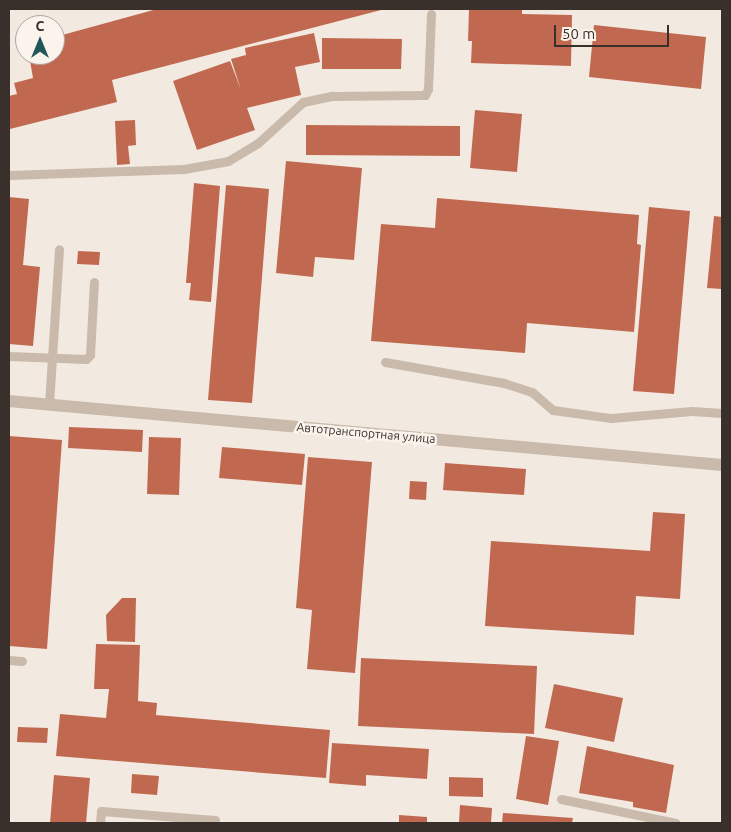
<!DOCTYPE html>
<meta charset="utf-8">
<style>
body{margin:0}
#map{position:relative;width:731px;height:832px;overflow:hidden;background:#f2eae0;font-family:Ubuntu,sans-serif}
div>[style]{position:absolute}
[style*='--x']{left:calc(var(--x)*1px);top:calc(var(--y)*1px);width:calc(var(--w)*1px);rotate:calc(var(--a)*1deg)}
.building>*{inset:0;background:#c16950}
.service>*{height:9px;margin:-4.5px;padding:0 4.5px;transform-origin:4.5px;border-radius:4.5px;background:#cabaac}
.minor>*{height:12px;margin:-6px;padding:0 6px;transform-origin:6px;border-radius:6px;background:#cabaac}
span{translate:-50% -50%;white-space:nowrap;text-align:center;line-height:1.15;-webkit-text-stroke:5px #faf4ed;paint-order:stroke}
.street-label{font-size:12px;color:#392f2b}
.frame{position:absolute;inset:0;border:10px solid #392f2b;pointer-events:none}
.north{position:absolute;left:15px;top:15px;width:50px;height:50px;box-sizing:border-box;background:#faf4ed;border:1px solid #ada59f;border-radius:50%;rotate:0deg;font-size:14px;font-weight:700;line-height:20px;text-align:center;color:#392f2b}
.north::after{content:'';display:block;margin:auto;width:18px;height:22px;background:#225759;clip-path:polygon(50% 0,100% 100%,50% 72%,0 100%)}
.scale{position:absolute;left:554px;top:25px;width:115px;height:22px;box-sizing:border-box;border:2px solid #392f2b;border-top:0;padding-left:6px;font-size:15px;line-height:18px;white-space:nowrap;color:#392f2b;-webkit-text-stroke:4px #faf4ed;paint-order:stroke}
</style>
<div id="map">
<div class="building">
<i style="clip-path:polygon(157px 9px,385px 9px,112px 80px,117px 102px,10px 129px,9px 96px,17px 94px,14px 83px,33px 78px,29px 55px,55px 55px,55px 37px)"></i>
<i style="clip-path:polygon(469px 9px,522px 9px,522px 14px,572px 15px,571px 66px,471px 63px,472px 41px,468px 41px)"></i>
<i style="clip-path:polygon(594px 25px,706px 37px,701px 89px,589px 77px)"></i>
<i style="clip-path:polygon(314px 33px,320px 62px,295px 67px,301px 95px,247px 108px,255px 130px,197px 150px,173px 81px,230px 61px,241px 90px,231px 59px,246px 55px,245px 48px)"></i>
<i style="clip-path:polygon(322px 38px,402px 39px,401px 69px,322px 69px)"></i>
<i style="clip-path:polygon(475px 110px,522px 114px,517px 172px,470px 168px)"></i>
<i style="clip-path:polygon(135px 120px,136px 145px,128px 146px,130px 164px,117px 165px,115px 121px)"></i>
<i style="clip-path:polygon(306px 125px,460px 126px,460px 156px,306px 155px)"></i>
<i style="clip-path:polygon(286px 161px,362px 168px,354px 260px,315px 257px,313px 277px,276px 273px)"></i>
<i style="clip-path:polygon(194px 183px,220px 186px,211px 302px,189px 300px,191px 283px,186px 283px)"></i>
<i style="clip-path:polygon(226px 185px,269px 189px,252px 403px,208px 400px)"></i>
<i style="clip-path:polygon(9px 197px,29px 199px,23px 265px,40px 267px,33px 346px,9px 344px)"></i>
<i style="clip-path:polygon(437px 198px,639px 215px,637px 244px,641px 245px,634px 332px,527px 323px,525px 353px,371px 341px,381px 224px,435px 228px)"></i>
<i style="clip-path:polygon(649px 207px,690px 211px,674px 394px,633px 391px)"></i>
<i style="clip-path:polygon(714px 216px,722px 217px,722px 289px,707px 288px)"></i>
<i style="clip-path:polygon(78px 251px,100px 252px,99px 265px,77px 264px)"></i>
<i style="clip-path:polygon(69px 427px,143px 430px,142px 452px,68px 448px)"></i>
<i style="clip-path:polygon(9px 436px,62px 440px,47px 649px,9px 646px)"></i>
<i style="clip-path:polygon(149px 437px,181px 438px,179px 495px,147px 494px)"></i>
<i style="clip-path:polygon(222px 447px,305px 454px,302px 485px,219px 478px)"></i>
<i style="clip-path:polygon(308px 457px,372px 462px,355px 673px,307px 669px,312px 610px,296px 608px)"></i>
<i style="clip-path:polygon(445px 463px,526px 469px,524px 495px,443px 490px)"></i>
<i style="clip-path:polygon(410px 481px,427px 482px,426px 500px,409px 499px)"></i>
<i style="clip-path:polygon(653px 512px,685px 514px,680px 599px,636px 596px,634px 635px,485px 626px,491px 541px,650px 551px)"></i>
<i style="clip-path:polygon(122px 598px,136px 598px,135px 642px,107px 641px,106px 615px)"></i>
<i style="clip-path:polygon(96px 644px,140px 645px,138px 701px,157px 703px,156px 715px,330px 730px,326px 778px,56px 756px,60px 714px,106px 718px,109px 689px,94px 689px)"></i>
<i style="clip-path:polygon(361px 658px,537px 666px,534px 734px,358px 726px)"></i>
<i style="clip-path:polygon(554px 684px,623px 698px,614px 742px,545px 728px)"></i>
<i style="clip-path:polygon(18px 727px,48px 728px,47px 743px,17px 742px)"></i>
<i style="clip-path:polygon(526px 736px,559px 741px,548px 805px,516px 799px)"></i>
<i style="clip-path:polygon(332px 743px,429px 749px,427px 779px,366px 775px,366px 786px,329px 783px)"></i>
<i style="clip-path:polygon(587px 746px,674px 765px,666px 813px,633px 807px,633px 802px,579px 793px)"></i>
<i style="clip-path:polygon(132px 774px,159px 776px,157px 795px,131px 793px)"></i>
<i style="clip-path:polygon(54px 775px,90px 778px,86px 823px,50px 823px)"></i>
<i style="clip-path:polygon(449px 777px,483px 778px,483px 797px,449px 796px)"></i>
<i style="clip-path:polygon(460px 805px,492px 808px,491px 823px,459px 823px)"></i>
<i style="clip-path:polygon(503px 813px,573px 818px,572px 823px,502px 823px)"></i>
<i style="clip-path:polygon(399px 815px,427px 817px,427px 823px,399px 823px)"></i>
</div>
<div class="service">
<i style="--x:9;--y:175;--w:175;--a:-2"></i>
<i style="--x:184;--y:169;--w:45;--a:-10.3"></i>
<i style="--x:228;--y:161;--w:35;--a:-31"></i>
<i style="--x:258;--y:143;--w:61;--a:-42.3"></i>
<i style="--x:303;--y:102;--w:30;--a:-12"></i>
<i style="--x:332;--y:96;--w:93;--a:-0.6"></i>
<i style="--x:425;--y:95;--w:7;--a:-63"></i>
<i style="--x:428;--y:89;--w:75;--a:-87.7"></i>
<i style="--x:9;--y:356;--w:77;--a:2.2"></i>
<i style="--x:86;--y:359;--w:6;--a:-45"></i>
<i style="--x:90;--y:355;--w:73;--a:-86.9"></i>
<i style="--x:385;--y:362;--w:121;--a:10"></i>
<i style="--x:504;--y:383;--w:29;--a:18"></i>
<i style="--x:532;--y:392;--w:28;--a:41"></i>
<i style="--x:553;--y:410;--w:59;--a:7.9"></i>
<i style="--x:611;--y:418;--w:81;--a:-4.9"></i>
<i style="--x:692;--y:411;--w:30;--a:4"></i>
<i style="--x:49;--y:404;--w:155;--a:-86.3"></i>
<i style="--x:9;--y:660;--w:13;--a:4"></i>
<i style="--x:561;--y:799;--w:117;--a:11.8"></i>
<i style="--x:100;--y:823;--w:12;--a:-85"></i>
<i style="--x:101;--y:811;--w:114;--a:4.5"></i>
<i style="--x:215;--y:820;--w:3;--a:108"></i>
</div>
<div class="minor">
<i style="--x:9;--y:401;--w:716;--a:5.13"></i>
</div>
<div class="street-label">
<span style="left:366px;top:433px;rotate:5deg">Автотранспортная улица</span>
</div>
<div class="frame"></div>
<div class="north">С</div>
<div class="scale">50 m</div>
</div>
